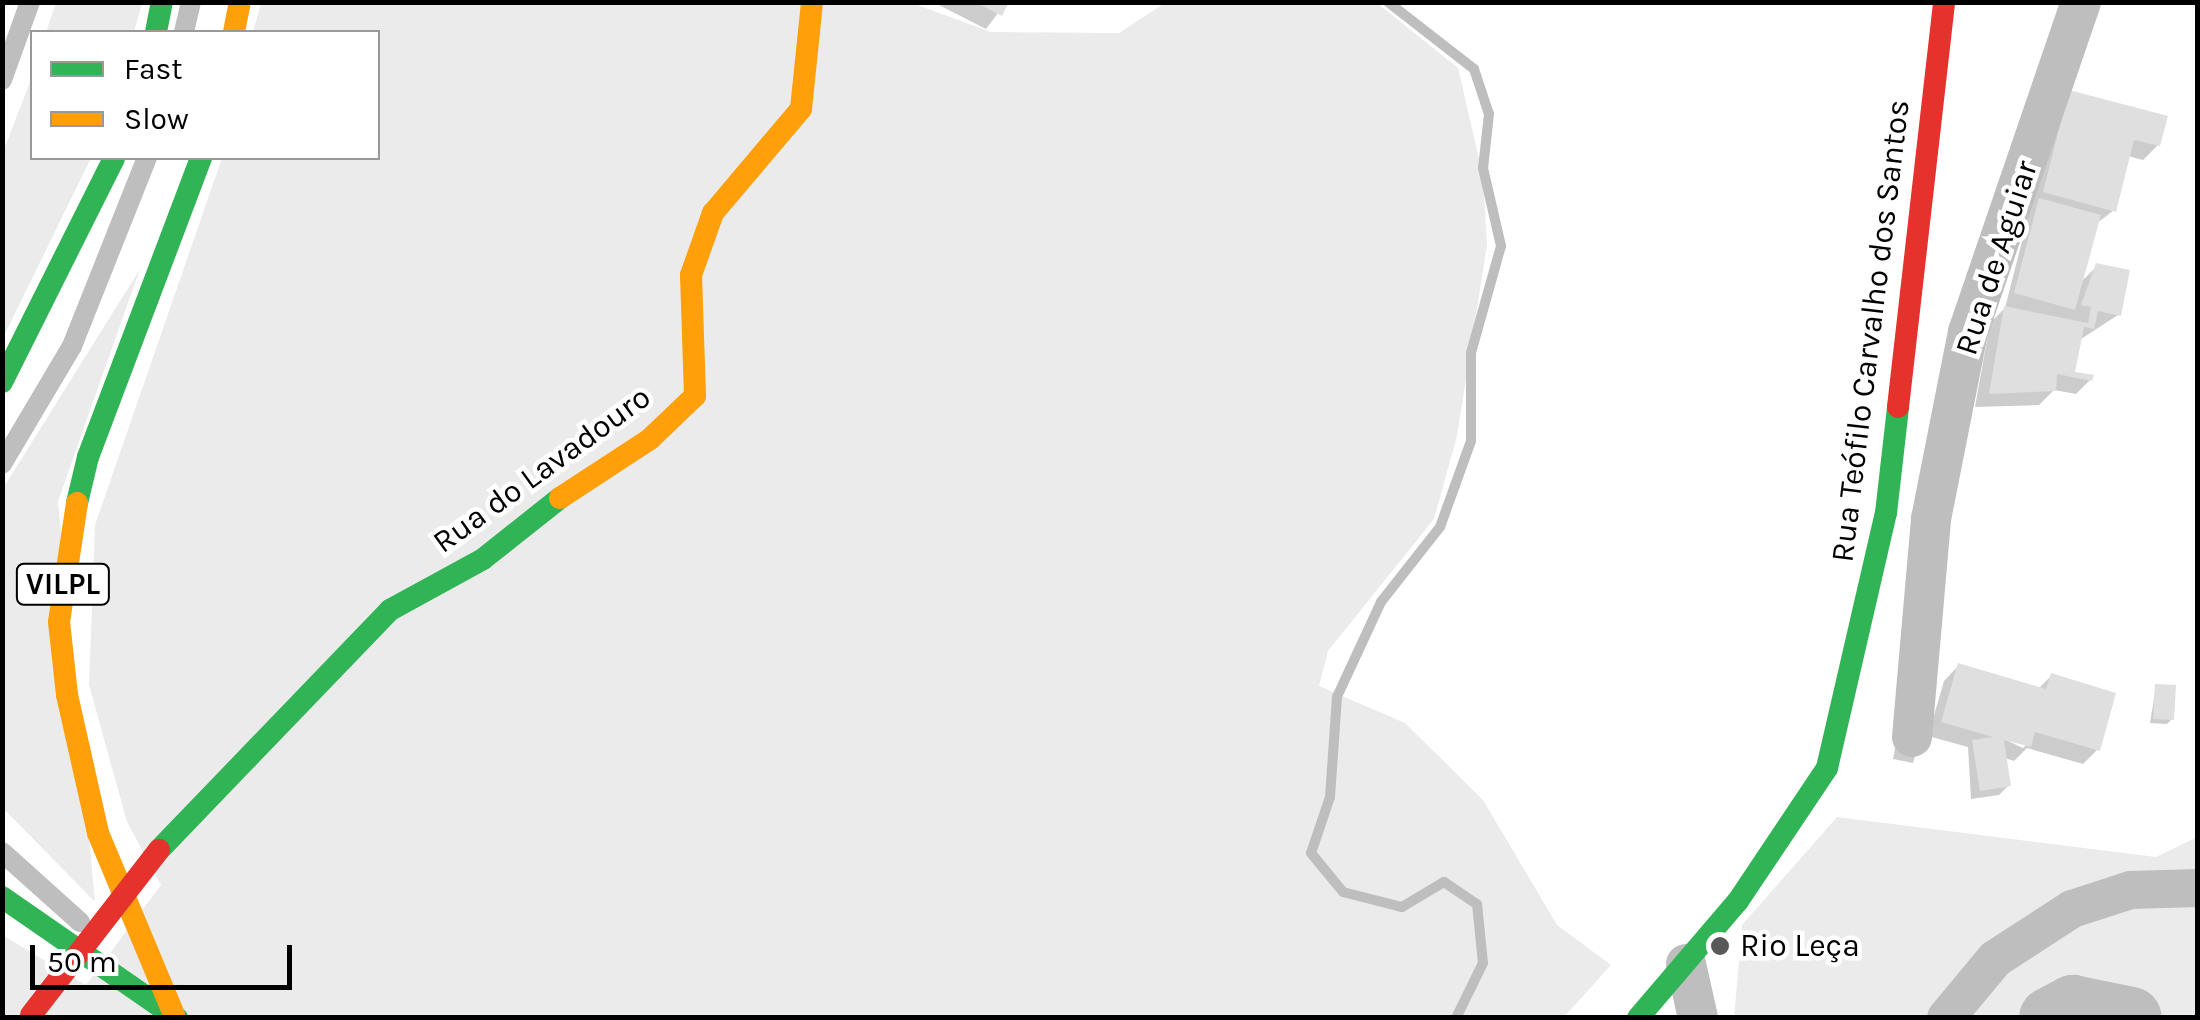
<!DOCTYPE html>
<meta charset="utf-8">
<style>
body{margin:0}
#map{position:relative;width:2200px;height:1020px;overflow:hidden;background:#fff;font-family:Karla,sans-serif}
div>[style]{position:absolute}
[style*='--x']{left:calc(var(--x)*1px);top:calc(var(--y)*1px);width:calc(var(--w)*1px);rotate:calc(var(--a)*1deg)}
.green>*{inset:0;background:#ebebeb}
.shadow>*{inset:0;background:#0003}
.stream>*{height:10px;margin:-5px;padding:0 5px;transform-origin:5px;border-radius:5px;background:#bebebe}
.canal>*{height:38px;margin:-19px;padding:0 19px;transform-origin:19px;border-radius:19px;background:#bebebe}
.river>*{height:62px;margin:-31px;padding:0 31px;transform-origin:31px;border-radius:31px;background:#bebebe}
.building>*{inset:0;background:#dfdfdf}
.lane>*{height:20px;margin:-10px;padding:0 10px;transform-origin:10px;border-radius:10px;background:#bebebe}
.street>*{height:40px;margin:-20px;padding:0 20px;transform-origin:20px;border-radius:20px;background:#bebebe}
.fast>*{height:22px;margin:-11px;padding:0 11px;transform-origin:11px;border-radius:11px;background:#30b455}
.slow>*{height:22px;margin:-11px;padding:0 11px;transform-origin:11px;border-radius:11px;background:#ff9f0a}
.jam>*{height:22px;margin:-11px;padding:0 11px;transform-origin:11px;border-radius:11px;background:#e5322d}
.jam-bridge>*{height:22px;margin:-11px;padding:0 11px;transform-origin:11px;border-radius:11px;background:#e5322d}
.dots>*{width:28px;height:28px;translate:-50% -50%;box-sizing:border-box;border:5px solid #fff;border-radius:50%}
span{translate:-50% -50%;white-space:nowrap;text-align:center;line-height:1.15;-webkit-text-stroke:9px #fff;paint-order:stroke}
.shield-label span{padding:2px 8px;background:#fff;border:2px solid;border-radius:8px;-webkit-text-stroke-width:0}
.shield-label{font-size:30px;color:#000;font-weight:700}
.street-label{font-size:32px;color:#000}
.poi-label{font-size:32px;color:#000}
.left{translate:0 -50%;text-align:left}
.frame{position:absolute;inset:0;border:5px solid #000;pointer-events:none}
.legend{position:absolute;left:30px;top:30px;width:350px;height:130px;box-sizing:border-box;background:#fff;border:2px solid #999;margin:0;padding:12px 18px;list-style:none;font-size:30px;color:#000}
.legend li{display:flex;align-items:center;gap:20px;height:50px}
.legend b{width:50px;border:2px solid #999}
.scale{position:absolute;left:30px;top:945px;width:262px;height:45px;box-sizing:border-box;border:5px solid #000;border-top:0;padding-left:12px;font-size:30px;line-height:35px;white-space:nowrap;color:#000;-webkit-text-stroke:8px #fff;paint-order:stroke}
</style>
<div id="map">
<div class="green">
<i style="clip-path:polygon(909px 2px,991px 32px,1119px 33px,1165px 3px,1377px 3px,1458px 68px,1483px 176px,1487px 245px,1457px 436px,1434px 519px,1328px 651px,1319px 686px,1405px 723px,1483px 800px,1557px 925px,1611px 965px,1564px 1017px,3px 1017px,2px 935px,86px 985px,161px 885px,127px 822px,89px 685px,95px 525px,222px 158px,378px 158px,378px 32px,253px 32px,261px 3px)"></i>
<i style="clip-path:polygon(56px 3px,142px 3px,134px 32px,46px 32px)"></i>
<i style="clip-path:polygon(32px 77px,32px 158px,91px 158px,3px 338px,3px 152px)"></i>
<i style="clip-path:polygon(140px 269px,58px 501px,95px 902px,3px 808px,2px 490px)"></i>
<i style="clip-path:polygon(1837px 817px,2156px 857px,2197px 837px,2197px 1017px,1734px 1018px,1742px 925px)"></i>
</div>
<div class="shadow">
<i style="clip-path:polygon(933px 2px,1006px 2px,986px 29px)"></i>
<i style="clip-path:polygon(2056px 108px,2158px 145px,2143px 160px,2128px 156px,2114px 210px,2096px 224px,2080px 283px,2097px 266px,2118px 315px,2078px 341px,2072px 374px,2090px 380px,2076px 394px,2054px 390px,2039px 405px,1975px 407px,1990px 323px,2005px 308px)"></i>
<i style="clip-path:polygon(evenodd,1958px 666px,2038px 689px,2051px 676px,2097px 750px,2083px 764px,2027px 748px,2014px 761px,2005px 758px,2009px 785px,1999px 795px,1971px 799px,1968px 747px,1928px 736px,1944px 681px,1958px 666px,1993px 734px,2027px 744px,2023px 748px,1993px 734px)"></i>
<i style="clip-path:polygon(2156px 686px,2172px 719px,2167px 724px,2150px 723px)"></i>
<i style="clip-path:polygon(1898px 733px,1922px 733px,1913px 763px,1893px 759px)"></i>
</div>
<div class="stream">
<i style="--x:1388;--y:2;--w:109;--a:37.9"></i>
<i style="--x:1474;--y:69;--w:47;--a:71.6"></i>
<i style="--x:1489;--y:114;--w:54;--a:96.3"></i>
<i style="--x:1483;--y:168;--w:80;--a:77"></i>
<i style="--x:1501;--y:246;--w:111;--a:105.7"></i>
<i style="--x:1471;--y:353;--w:88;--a:90"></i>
<i style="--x:1471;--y:441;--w:91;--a:109.8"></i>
<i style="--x:1440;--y:527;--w:95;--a:128.2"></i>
<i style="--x:1381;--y:602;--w:105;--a:114.9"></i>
<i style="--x:1337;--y:697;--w:100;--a:94"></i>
<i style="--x:1330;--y:797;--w:59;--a:108.7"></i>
<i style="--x:1311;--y:853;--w:50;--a:50.6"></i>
<i style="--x:1343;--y:892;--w:61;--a:14.3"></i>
<i style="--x:1402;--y:907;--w:49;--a:-30.8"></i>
<i style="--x:1444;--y:882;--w:40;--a:34"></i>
<i style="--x:1477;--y:904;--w:59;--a:84.2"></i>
<i style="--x:1483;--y:963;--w:61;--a:116.1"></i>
</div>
<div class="canal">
<i style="--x:1946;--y:1018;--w:77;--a:-50.3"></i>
<i style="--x:1995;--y:959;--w:92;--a:-33"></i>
<i style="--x:2072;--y:909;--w:62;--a:-17.9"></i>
<i style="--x:2131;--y:890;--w:67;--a:-1.7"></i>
</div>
<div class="river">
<i style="--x:2050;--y:1018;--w:26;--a:-28"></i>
<i style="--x:2073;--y:1006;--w:59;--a:11.7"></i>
</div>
<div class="building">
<i style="clip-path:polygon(975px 2px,1009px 2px,1002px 16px)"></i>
<i style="clip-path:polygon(2069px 90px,2168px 116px,2160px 146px,2134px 140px,2116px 212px,2043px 192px)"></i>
<i style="clip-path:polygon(2039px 198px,2101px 215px,2075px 310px,2014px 293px)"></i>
<i style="clip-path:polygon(2096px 263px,2130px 270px,2121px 316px,2098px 311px,2094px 329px,2084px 327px,2075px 372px,2094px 375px,2092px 381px,2057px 374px,2056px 391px,1989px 394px,2004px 306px,2088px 323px,2091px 307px,2081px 305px)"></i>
<i style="clip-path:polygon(1958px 663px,2046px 689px,2051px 673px,2116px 693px,2100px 751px,2035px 732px,2031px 747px,2004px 740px,2011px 786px,1980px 791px,1972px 740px,1993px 737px,1941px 722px)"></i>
<i style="clip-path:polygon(2155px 684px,2176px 685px,2174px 720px,2153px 719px)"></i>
</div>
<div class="lane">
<i style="--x:184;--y:32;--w:31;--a:-77"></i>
<i style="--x:2;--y:80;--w:83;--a:-70.3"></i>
<i style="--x:2;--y:464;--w:137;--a:-59.3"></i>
<i style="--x:72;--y:346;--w:202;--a:-68.3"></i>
<i style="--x:2;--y:852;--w:105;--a:41.9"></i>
</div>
<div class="street">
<i style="--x:1912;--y:737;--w:219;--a:-85"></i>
<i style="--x:1931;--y:519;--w:191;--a:-78.8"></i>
<i style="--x:1968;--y:332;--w:349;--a:-71.1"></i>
<i style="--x:1686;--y:964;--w:55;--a:77.5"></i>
</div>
<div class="fast">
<i style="--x:156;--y:32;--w:31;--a:-79"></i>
<i style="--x:2;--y:382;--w:250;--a:-63.4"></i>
<i style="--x:77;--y:503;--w:47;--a:-76.6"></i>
<i style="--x:88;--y:457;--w:320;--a:-69.3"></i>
<i style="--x:159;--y:850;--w:333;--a:-46.1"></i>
<i style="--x:390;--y:610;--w:106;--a:-28.7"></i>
<i style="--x:483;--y:559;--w:98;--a:-38.4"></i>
<i style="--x:2;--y:897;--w:213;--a:34.7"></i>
<i style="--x:1638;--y:1018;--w:154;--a:-49.5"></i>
<i style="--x:1738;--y:901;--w:160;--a:-56.2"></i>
<i style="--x:1827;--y:768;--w:262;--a:-77"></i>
<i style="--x:1886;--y:513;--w:107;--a:-83.5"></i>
</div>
<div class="slow">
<i style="--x:234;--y:32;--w:31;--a:-79"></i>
<i style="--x:560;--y:498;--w:108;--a:-33.2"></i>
<i style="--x:650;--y:439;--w:62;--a:-43.7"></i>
<i style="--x:695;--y:396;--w:121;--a:-91.9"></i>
<i style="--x:691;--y:275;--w:66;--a:-70.5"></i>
<i style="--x:713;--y:213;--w:136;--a:-49.8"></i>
<i style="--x:801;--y:109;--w:108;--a:-84.1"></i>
<i style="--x:77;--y:503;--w:120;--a:98.6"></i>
<i style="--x:59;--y:622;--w:73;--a:83.7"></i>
<i style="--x:67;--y:695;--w:141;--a:77.3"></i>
<i style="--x:98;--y:833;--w:197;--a:67.3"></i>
</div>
<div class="jam">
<i style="--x:1898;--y:407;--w:408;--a:-83.5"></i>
</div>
<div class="jam-bridge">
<i style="--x:31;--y:1015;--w:209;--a:-52.2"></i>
</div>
<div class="dots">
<i style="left:1720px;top:946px;background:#595959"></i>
</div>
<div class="shield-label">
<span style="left:63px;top:584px">VILPL</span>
</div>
<div class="street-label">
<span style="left:1997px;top:258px;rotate:-72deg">Rua de Aguiar</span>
<span style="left:1871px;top:331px;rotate:-83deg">Rua Teófilo Carvalho dos Santos</span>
<span style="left:542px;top:470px;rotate:-36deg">Rua do Lavadouro</span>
</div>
<div class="poi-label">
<span class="left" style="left:1740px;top:946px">Rio Leça</span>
</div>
<div class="frame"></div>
<ul class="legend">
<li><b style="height:12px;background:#30b455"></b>Fast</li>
<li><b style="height:12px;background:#ff9f0a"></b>Slow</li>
</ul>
<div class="scale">50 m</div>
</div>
